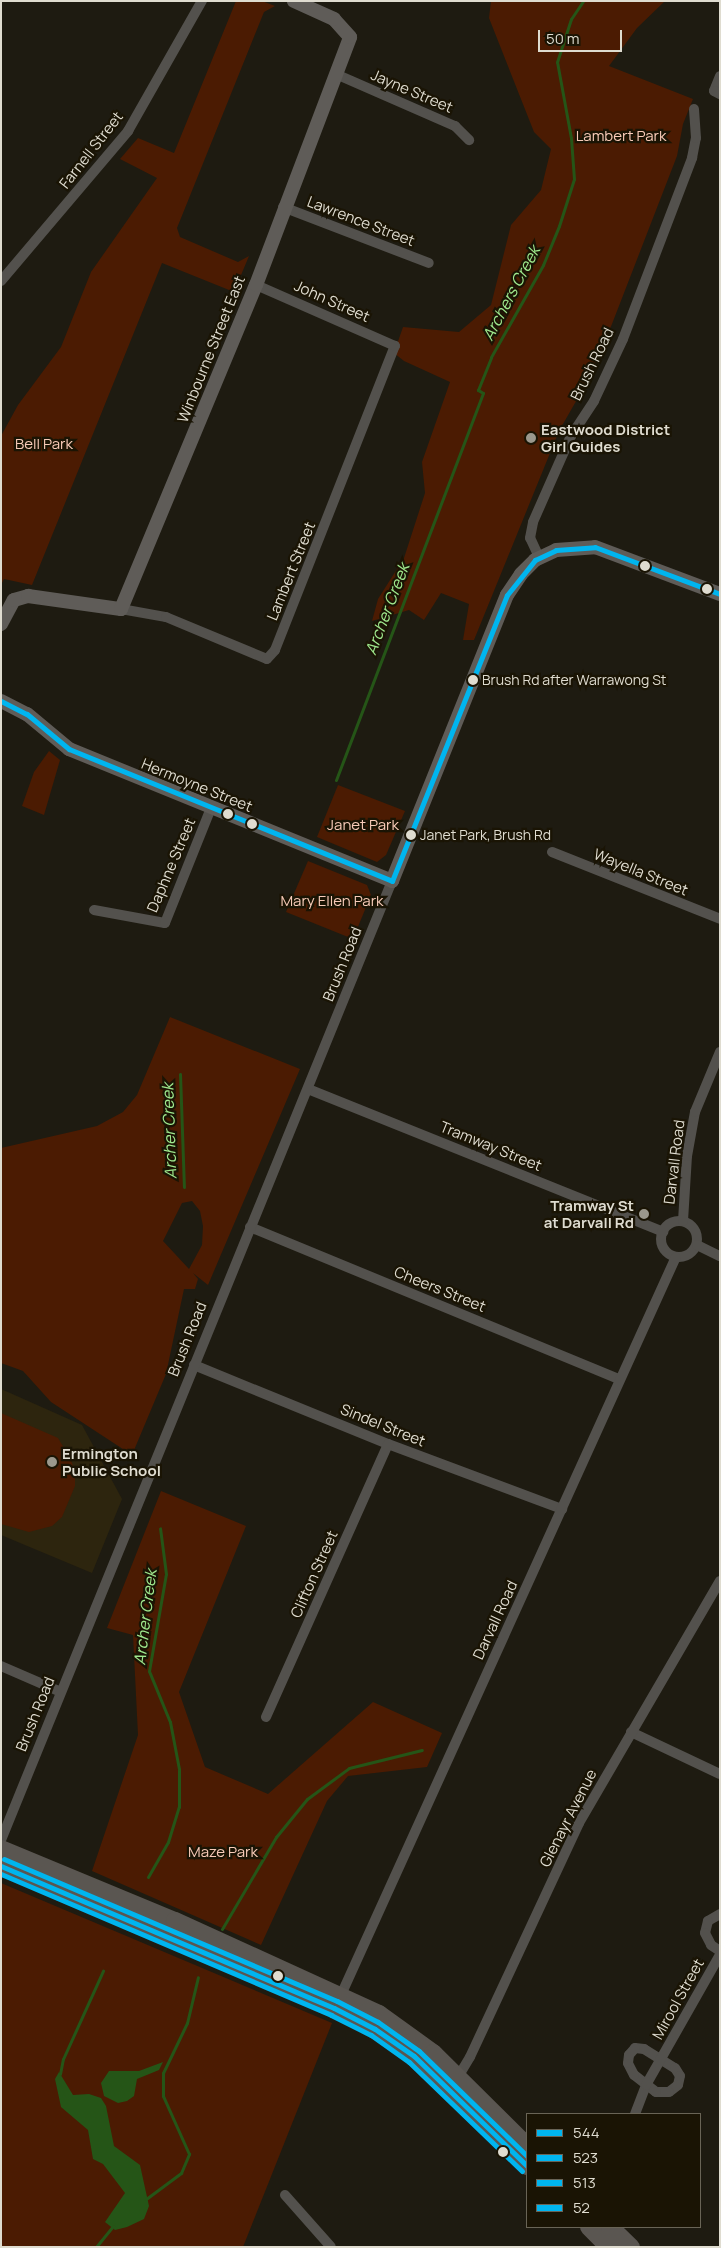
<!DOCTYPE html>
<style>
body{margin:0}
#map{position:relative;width:721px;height:2248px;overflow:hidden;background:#1e1b11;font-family:Manrope,sans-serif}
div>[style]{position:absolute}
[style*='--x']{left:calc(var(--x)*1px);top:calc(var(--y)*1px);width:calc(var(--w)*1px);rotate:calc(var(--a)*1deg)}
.built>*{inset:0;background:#2d250e}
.green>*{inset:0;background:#4b1b02}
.water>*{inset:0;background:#255517}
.stream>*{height:3px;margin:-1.5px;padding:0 1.5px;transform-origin:1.5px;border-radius:1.5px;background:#255517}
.street>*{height:10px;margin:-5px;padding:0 5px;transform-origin:5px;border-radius:5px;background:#53514d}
.street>.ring{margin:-5px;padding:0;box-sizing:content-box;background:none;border:10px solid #53514d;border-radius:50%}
.secondary>*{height:14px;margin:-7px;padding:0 7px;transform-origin:7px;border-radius:7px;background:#5f5c58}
.highway>*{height:18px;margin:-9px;padding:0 9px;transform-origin:9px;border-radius:9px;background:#5a5651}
.bus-1>*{height:5px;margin:-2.5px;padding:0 2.5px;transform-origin:2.5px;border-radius:2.5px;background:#00b5ef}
.bus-2>*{height:5px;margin:-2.5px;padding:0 2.5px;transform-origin:2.5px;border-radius:2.5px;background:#00b5ef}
.bus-3>*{height:5px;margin:-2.5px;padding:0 2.5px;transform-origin:2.5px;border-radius:2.5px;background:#00b5ef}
.bus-4>*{height:5px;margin:-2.5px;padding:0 2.5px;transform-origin:2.5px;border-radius:2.5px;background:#00b5ef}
.dots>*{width:14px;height:14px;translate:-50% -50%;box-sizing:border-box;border:2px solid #1a1404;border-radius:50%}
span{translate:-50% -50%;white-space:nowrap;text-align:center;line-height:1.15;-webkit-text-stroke:4.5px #1a1404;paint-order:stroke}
.bus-label{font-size:14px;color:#dfdcd0}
.left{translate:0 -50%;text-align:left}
.street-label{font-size:15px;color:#dfdcd0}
.park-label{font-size:15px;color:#f8cbb8}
.poi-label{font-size:15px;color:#dfdcd0;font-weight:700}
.right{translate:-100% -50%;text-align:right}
.water-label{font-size:16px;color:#a0ea8e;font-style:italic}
.frame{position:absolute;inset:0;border:2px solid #dfdcd0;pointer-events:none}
.legend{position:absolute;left:526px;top:2113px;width:175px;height:115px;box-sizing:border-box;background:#1a1404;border:1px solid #696456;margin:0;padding:6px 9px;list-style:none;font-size:15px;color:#dfdcd0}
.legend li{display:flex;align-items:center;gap:10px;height:25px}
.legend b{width:25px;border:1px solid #696456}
.scale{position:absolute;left:538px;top:30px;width:84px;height:22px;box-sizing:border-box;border:2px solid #dfdcd0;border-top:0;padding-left:6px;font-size:15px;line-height:18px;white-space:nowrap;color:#dfdcd0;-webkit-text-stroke:4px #1a1404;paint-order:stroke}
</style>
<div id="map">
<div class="built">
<i style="clip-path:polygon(1px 1389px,82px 1425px,122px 1499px,92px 1573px,1px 1535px)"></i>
</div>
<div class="green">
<i style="clip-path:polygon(236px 1px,262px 1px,275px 6px,264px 12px,177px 228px,180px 237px,238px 262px,249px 256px,234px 292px,162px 263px,32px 585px,4px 579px,1px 585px,1px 436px,18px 405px,61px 347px,91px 272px,157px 178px,120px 159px,138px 138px,174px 153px)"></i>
<i style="clip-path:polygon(491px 1px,665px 1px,637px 28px,609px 66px,693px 99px,683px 124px,677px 156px,612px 324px,587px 382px,559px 431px,474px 640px,463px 640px,469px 604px,441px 593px,424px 620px,409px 610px,372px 621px,378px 599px,404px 558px,425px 493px,422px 462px,450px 382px,404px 361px,394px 353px,403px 327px,459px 332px,491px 305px,511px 225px,541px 190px,551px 149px,534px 132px,489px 18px)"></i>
<i style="clip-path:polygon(49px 751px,60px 760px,44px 815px,22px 806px,34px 772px)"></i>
<i style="clip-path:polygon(338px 785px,405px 811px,386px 855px,377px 862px,317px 837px)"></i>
<i style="clip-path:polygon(308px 861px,367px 885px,371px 895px,353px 939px,286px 912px)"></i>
<i style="clip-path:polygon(evenodd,170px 1017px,300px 1069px,208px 1285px,193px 1273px,198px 1279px,195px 1289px,184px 1289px,166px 1374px,132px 1455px,51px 1402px,23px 1371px,1px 1363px,1px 1148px,97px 1126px,123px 1112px,137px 1095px,170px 1017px,192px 1201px,200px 1211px,203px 1226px,202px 1245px,189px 1269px,163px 1241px,182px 1203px,192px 1201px)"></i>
<i style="clip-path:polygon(1px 1413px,58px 1438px,70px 1458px,75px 1471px,75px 1486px,62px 1517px,52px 1526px,29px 1532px,1px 1524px)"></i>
<i style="clip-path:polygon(161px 1491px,246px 1526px,179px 1692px,205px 1767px,268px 1794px,373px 1702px,442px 1733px,427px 1767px,348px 1776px,327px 1801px,261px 1945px,92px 1871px,138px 1735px,133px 1635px,107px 1628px)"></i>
<i style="clip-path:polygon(1px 1883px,332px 2023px,243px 2247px,1px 2247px)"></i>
</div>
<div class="water">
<i style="clip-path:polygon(163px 2062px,159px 2070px,137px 2079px,134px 2096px,127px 2101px,118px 2103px,104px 2096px,101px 2083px,109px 2071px,139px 2071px)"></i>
<i style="clip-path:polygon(59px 2072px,73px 2095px,89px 2094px,101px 2098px,106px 2106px,114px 2146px,140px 2165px,149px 2206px,144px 2219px,127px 2227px,115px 2230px,105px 2222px,125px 2193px,103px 2164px,93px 2159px,88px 2130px,61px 2107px,55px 2079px)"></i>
</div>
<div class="stream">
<i style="--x:336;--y:780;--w:414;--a:-69.2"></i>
<i style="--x:483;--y:393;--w:6;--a:-149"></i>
<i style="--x:478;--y:390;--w:35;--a:-68"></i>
<i style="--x:491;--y:357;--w:106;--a:-60.5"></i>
<i style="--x:543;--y:265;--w:42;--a:-67.7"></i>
<i style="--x:559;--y:226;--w:49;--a:-72.3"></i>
<i style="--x:574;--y:179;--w:41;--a:-94.2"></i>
<i style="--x:571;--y:138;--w:77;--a:-100.4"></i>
<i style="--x:557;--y:62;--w:45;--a:-72"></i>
<i style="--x:571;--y:19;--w:22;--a:-56"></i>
<i style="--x:180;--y:1074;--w:113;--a:88"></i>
<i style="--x:148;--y:1877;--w:40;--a:-60.3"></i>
<i style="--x:168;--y:1842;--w:37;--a:-73"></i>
<i style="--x:179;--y:1807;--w:38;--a:-90"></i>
<i style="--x:179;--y:1769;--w:48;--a:-100.8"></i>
<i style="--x:170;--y:1722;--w:55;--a:-112.4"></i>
<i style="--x:149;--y:1671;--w:98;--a:-80.1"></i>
<i style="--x:166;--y:1574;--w:46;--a:-97.4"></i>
<i style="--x:222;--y:1929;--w:107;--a:-59.6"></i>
<i style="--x:276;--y:1837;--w:49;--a:-50.8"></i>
<i style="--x:307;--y:1799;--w:52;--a:-36.4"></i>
<i style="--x:349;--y:1768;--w:75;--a:-13.9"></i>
<i style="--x:60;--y:2074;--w:15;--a:-79"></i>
<i style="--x:63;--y:2059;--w:97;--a:-65.6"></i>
<i style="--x:146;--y:2199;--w:44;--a:-36.6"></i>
<i style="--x:181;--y:2173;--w:21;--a:-67"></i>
<i style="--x:189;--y:2154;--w:64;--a:-114.1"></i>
<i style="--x:163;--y:2096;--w:23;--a:-90"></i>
<i style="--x:163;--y:2073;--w:55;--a:-64.4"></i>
<i style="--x:187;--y:2023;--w:47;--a:-76.6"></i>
<i style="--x:96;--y:2247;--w:27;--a:-51"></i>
</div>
<div class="street">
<i style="--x:338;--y:75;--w:128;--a:23.6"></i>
<i style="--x:455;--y:126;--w:20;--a:45"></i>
<i style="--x:720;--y:76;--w:16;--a:112"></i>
<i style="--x:714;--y:91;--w:7;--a:27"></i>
<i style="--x:283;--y:207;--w:156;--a:21"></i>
<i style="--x:1;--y:281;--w:197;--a:-49.7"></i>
<i style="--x:128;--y:131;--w:150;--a:-60.4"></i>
<i style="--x:539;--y:557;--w:21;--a:-115"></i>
<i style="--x:530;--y:538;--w:16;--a:-79"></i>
<i style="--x:533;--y:522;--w:94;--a:-66.2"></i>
<i style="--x:571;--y:436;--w:42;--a:-56.7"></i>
<i style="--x:594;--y:401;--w:68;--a:-64.9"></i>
<i style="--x:623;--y:339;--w:194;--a:-69.1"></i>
<i style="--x:692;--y:158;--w:20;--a:-79"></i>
<i style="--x:696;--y:138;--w:29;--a:-94"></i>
<i style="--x:121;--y:609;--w:46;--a:10.1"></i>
<i style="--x:166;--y:617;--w:109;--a:22.6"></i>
<i style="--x:267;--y:659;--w:12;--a:-48"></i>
<i style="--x:275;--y:650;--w:327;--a:-68.5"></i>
<i style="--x:395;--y:346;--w:152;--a:-156.3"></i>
<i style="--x:552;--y:852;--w:181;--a:21.7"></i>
<i style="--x:94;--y:910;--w:72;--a:10.4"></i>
<i style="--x:165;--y:923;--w:124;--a:-68.2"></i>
<i style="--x:308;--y:1089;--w:383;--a:21.9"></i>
<i class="ring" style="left:661px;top:1221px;width:26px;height:26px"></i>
<i style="--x:683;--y:1221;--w:65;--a:-86.5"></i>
<i style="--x:687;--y:1156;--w:45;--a:-79.7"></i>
<i style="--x:695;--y:1112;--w:65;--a:-67.4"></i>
<i style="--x:250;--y:1227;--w:399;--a:22.4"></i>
<i style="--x:697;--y:1245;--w:25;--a:26"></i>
<i style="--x:194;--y:1365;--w:209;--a:22.2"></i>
<i style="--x:388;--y:1444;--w:186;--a:20.5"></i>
<i style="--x:1;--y:1666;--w:65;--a:23.4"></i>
<i style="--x:266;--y:1717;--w:299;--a:-65.9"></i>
<i style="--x:631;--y:1732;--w:98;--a:25.3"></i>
<i style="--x:1;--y:1840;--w:1036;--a:-67.82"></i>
<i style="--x:720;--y:1914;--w:14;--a:150"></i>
<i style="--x:708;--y:1921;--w:12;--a:104"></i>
<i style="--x:705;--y:1933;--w:13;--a:63"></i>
<i style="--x:711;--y:1945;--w:11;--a:34"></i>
<i style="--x:341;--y:1995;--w:810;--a:-65.59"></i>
<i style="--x:635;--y:2048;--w:9;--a:6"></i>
<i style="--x:644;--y:2049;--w:36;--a:32"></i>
<i style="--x:675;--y:2068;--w:9;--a:58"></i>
<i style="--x:680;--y:2076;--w:9;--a:103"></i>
<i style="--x:678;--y:2085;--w:11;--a:142"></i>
<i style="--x:669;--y:2092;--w:13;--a:180"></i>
<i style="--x:656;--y:2092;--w:28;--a:-142"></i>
<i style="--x:634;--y:2075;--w:13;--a:-117"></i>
<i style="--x:628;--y:2063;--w:8;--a:-83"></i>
<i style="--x:629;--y:2055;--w:9;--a:-49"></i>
<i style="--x:458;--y:2077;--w:23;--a:-59"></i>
<i style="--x:470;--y:2057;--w:258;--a:-65"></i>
<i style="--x:579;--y:1823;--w:280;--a:-59.8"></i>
<i style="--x:635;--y:2114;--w:31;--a:-69"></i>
<i style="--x:646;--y:2085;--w:150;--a:-60.4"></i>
<i style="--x:285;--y:2195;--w:69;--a:48.5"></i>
</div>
<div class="secondary">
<i style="--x:1;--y:624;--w:27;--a:-62"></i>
<i style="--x:14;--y:600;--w:15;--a:-16"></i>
<i style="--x:28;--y:596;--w:94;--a:8"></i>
<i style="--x:121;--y:609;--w:351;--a:-67.4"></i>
<i style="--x:256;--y:285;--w:265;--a:-69.2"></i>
<i style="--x:350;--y:37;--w:24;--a:-132"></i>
<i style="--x:334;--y:19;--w:44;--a:-155.8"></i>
<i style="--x:1;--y:701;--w:29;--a:27"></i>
<i style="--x:27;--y:714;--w:55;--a:39.8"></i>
<i style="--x:69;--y:749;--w:349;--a:22.2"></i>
<i style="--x:392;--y:881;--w:308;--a:-68.1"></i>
<i style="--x:507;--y:595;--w:25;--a:-56"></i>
<i style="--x:521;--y:574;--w:20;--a:-45"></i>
<i style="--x:535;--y:560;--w:23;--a:-25"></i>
<i style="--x:556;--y:550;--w:39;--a:-4"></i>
<i style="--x:595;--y:547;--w:134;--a:20.6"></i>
</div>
<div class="highway">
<i style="--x:1;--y:1849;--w:188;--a:22.5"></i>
<i style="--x:175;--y:1921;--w:224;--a:24.5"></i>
<i style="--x:379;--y:2014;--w:67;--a:35.8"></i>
<i style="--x:433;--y:2053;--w:132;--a:44.7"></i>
<i style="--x:1;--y:1866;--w:362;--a:23.1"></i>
<i style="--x:334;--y:2008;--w:46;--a:27.1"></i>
<i style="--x:375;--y:2029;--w:47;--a:34.7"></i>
<i style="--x:414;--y:2056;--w:158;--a:44.2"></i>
<i style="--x:589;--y:2227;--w:28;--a:45"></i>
<i style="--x:610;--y:2227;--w:29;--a:44"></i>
</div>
<div class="bus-1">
<i style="--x:1;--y:701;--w:29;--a:27"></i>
<i style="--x:27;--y:714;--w:55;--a:39.8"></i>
<i style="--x:69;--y:749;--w:349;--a:22.2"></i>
<i style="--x:392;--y:881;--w:308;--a:-68.1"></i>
<i style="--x:507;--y:595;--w:45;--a:-51.3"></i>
<i style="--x:535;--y:560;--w:23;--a:-25"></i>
<i style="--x:556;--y:550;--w:39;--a:-4"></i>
<i style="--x:595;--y:547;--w:134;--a:20.6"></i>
</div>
<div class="bus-2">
<i style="--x:1;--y:1866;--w:362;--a:23.1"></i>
<i style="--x:334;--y:2008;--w:46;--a:27.1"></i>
<i style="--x:375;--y:2029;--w:47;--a:34.7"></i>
<i style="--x:414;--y:2056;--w:158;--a:44.2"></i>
</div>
<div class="bus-3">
<i style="--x:1;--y:1874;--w:359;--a:23.1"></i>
<i style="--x:331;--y:2015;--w:45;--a:26.6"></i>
<i style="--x:371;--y:2035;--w:47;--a:35.4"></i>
<i style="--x:409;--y:2062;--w:157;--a:44"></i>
</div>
<div class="bus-4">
<i style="--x:4;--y:1859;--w:362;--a:23.1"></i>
<i style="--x:337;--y:2001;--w:46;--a:27.1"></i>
<i style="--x:378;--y:2022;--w:50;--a:35.3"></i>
<i style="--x:419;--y:2051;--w:151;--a:44.2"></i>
</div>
<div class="dots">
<i style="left:531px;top:438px;background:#9b988d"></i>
<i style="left:645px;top:566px;background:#dfdcd0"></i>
<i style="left:707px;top:589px;background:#dfdcd0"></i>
<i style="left:473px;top:680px;background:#dfdcd0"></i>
<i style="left:228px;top:814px;background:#dfdcd0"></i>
<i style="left:252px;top:824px;background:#dfdcd0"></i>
<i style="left:411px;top:835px;background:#dfdcd0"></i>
<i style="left:644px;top:1214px;background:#9b988d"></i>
<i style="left:52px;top:1462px;background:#9b988d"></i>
<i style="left:278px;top:1976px;background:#dfdcd0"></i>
<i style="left:503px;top:2152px;background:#dfdcd0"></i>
</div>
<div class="bus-label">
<span class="left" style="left:482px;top:680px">Brush Rd after Warrawong St</span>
<span class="left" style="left:420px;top:835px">Janet Park, Brush Rd</span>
</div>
<div class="street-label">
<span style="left:412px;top:91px;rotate:23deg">Jayne Street</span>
<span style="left:91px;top:150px;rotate:-52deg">Farnell Street</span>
<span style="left:361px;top:221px;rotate:21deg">Lawrence Street</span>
<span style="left:332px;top:301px;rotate:24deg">John Street</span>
<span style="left:211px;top:349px;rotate:-68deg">Winbourne Street East</span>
<span style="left:592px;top:364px;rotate:-64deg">Brush Road</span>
<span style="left:291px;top:571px;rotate:-68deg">Lambert Street</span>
<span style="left:197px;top:785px;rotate:22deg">Hermoyne Street</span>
<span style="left:171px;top:865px;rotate:-67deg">Daphne Street</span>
<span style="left:641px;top:872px;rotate:22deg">Wayella Street</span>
<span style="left:342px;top:964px;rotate:-68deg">Brush Road</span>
<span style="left:491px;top:1146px;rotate:22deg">Tramway Street</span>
<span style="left:674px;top:1162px;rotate:-83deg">Darvall Road</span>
<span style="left:440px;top:1289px;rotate:22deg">Cheers Street</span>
<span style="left:187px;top:1339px;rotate:-68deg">Brush Road</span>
<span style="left:383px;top:1425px;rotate:22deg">Sindel Street</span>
<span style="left:314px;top:1574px;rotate:-66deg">Clifton Street</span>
<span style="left:495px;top:1620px;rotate:-65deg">Darvall Road</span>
<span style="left:35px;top:1714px;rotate:-68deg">Brush Road</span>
<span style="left:568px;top:1818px;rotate:-63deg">Glenayr Avenue</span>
<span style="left:678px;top:1999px;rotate:-61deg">Mirool Street</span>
</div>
<div class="park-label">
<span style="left:621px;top:136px">Lambert Park</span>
<span style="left:44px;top:444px">Bell Park</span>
<span style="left:363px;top:825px">Janet Park</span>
<span style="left:332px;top:901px">Mary Ellen Park</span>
<span style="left:223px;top:1852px">Maze Park</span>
</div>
<div class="poi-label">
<span class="left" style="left:541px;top:438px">Eastwood District<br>Girl Guides</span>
<span class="right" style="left:634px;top:1214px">Tramway St<br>at Darvall Rd</span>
<span class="left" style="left:62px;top:1462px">Ermington<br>Public School</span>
</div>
<div class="water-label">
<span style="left:511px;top:293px;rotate:-62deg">Archers Creek</span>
<span style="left:387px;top:609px;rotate:-69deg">Archer Creek</span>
<span style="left:169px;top:1131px;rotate:-92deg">Archer Creek</span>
<span style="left:145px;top:1617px;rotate:-83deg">Archer Creek</span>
</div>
<div class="frame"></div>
<ul class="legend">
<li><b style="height:6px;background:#00b5ef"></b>544</li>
<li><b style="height:6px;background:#00b5ef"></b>523</li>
<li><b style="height:6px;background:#00b5ef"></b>513</li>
<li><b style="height:6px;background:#00b5ef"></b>52</li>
</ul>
<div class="scale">50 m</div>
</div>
